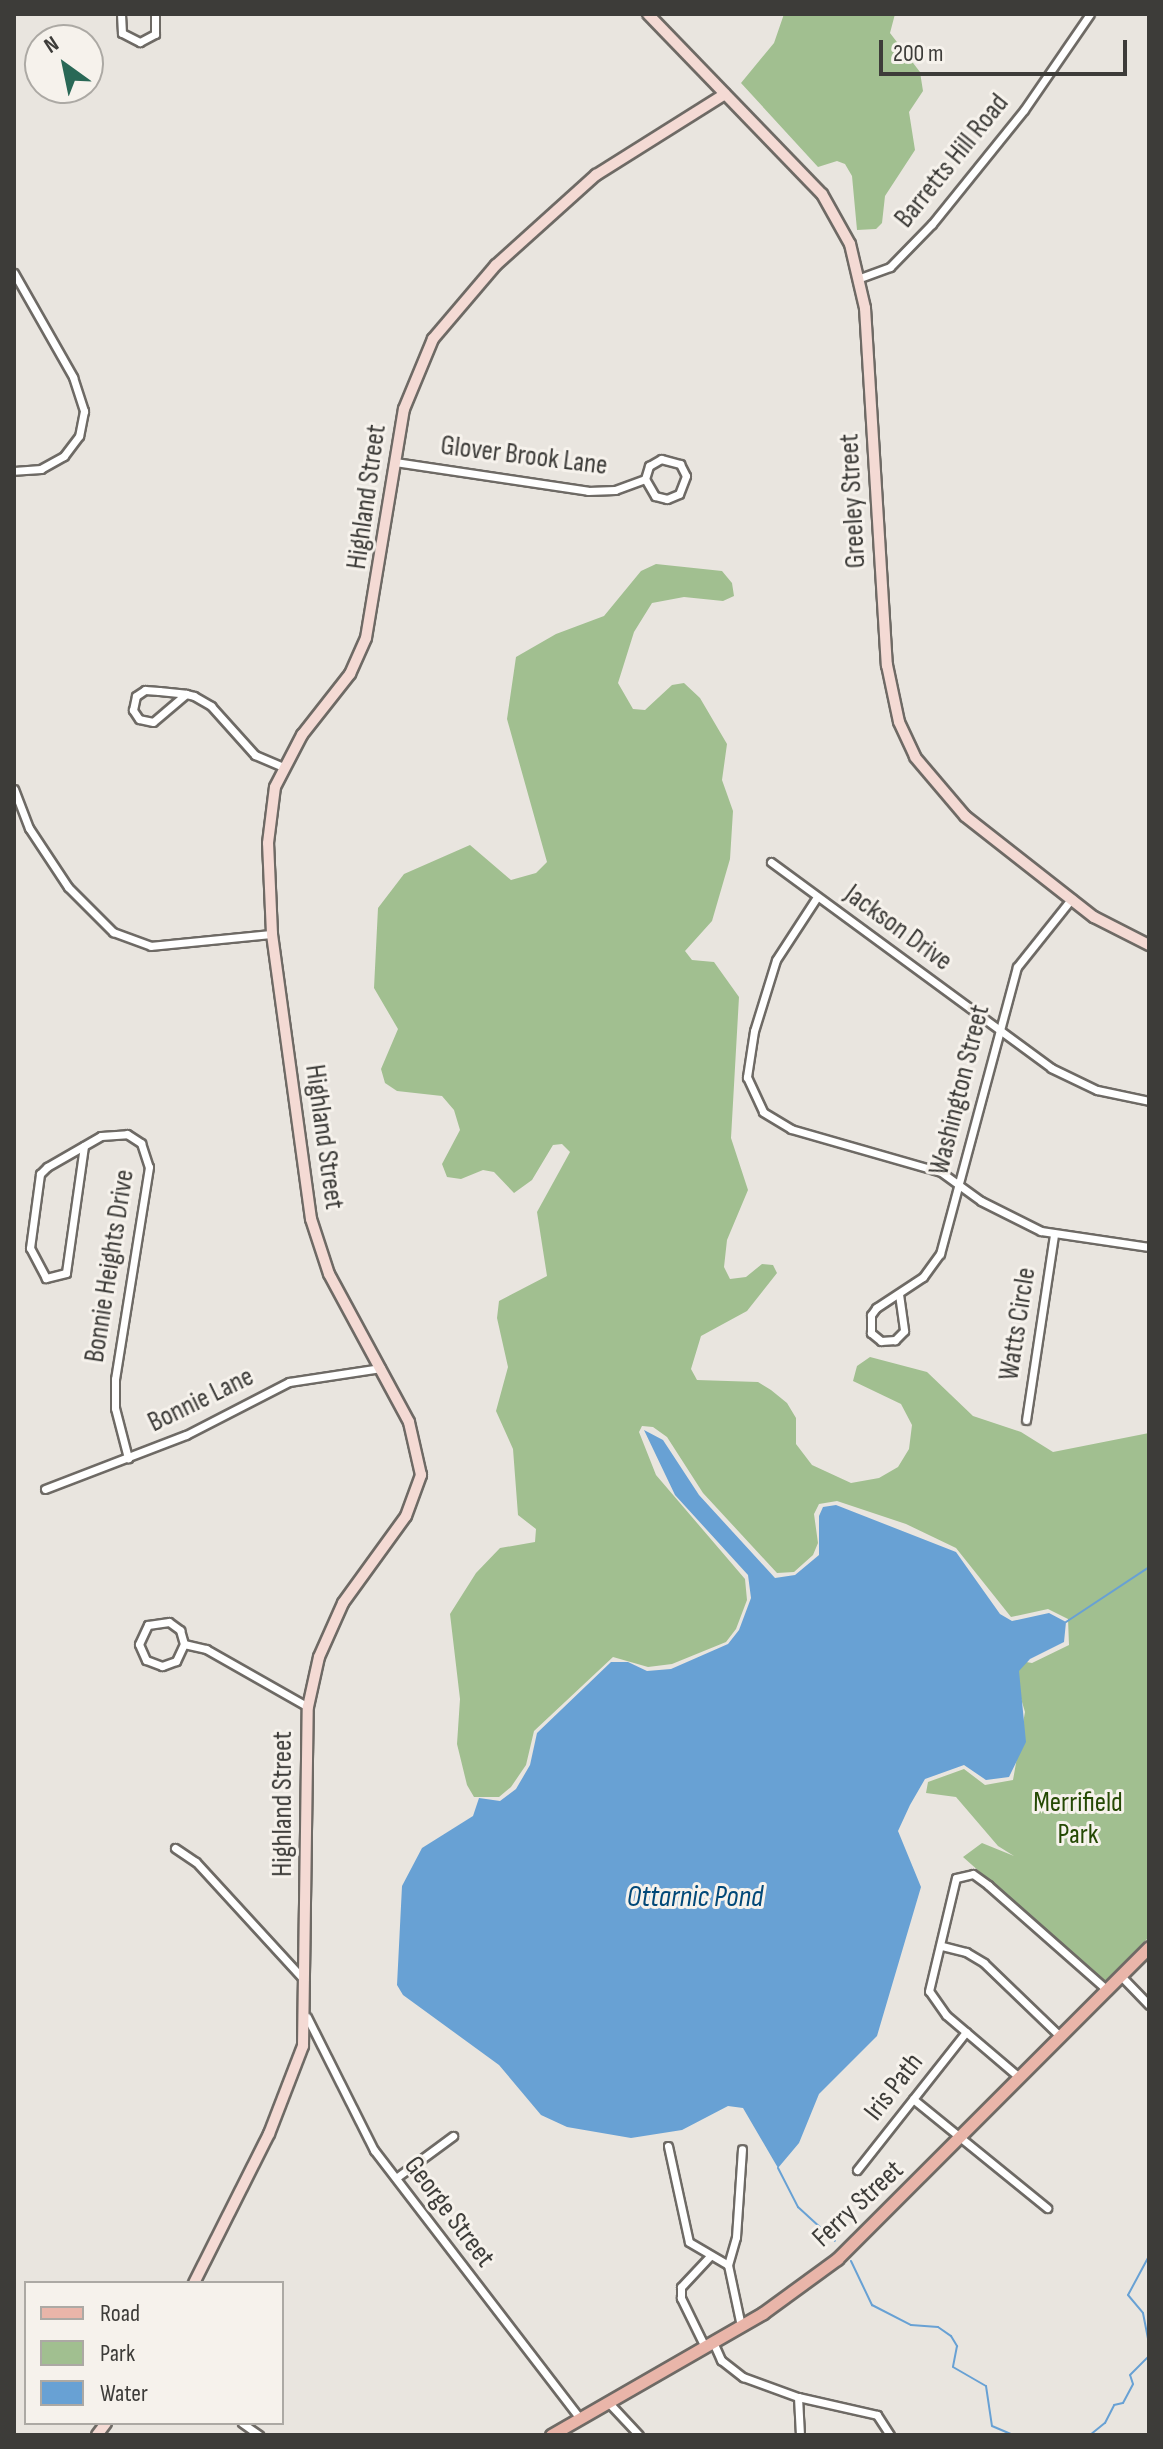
<!DOCTYPE html>
<style>
body{margin:0}
#map{position:relative;width:1163px;height:2449px;overflow:hidden;background:#e9e5df;font-family:"Sofia Sans Condensed",sans-serif}
div>[style]{position:absolute}
[style*='--x']{left:calc(var(--x)*1px);top:calc(var(--y)*1px);width:calc(var(--w)*1px);rotate:calc(var(--a)*1deg)}
.green>*{inset:0;background:#a1bf90}
.water>*{inset:0;background:#68a1d4}
.stream>*{height:2px;margin:-1px;padding:0 1px;transform-origin:1px;border-radius:1px;background:#68a1d4}
.roads{filter:drop-shadow(2px 0 #6e6a65) drop-shadow(-2px 0 #6e6a65) drop-shadow(0 2px #6e6a65) drop-shadow(0 -2px #6e6a65)}
.street>*{height:7px;margin:-3.5px;padding:0 3.5px;transform-origin:3.5px;border-radius:3.5px;background:#fff}
.secondary>*{height:10px;margin:-5px;padding:0 5px;transform-origin:5px;border-radius:5px;background:#f4dad4}
.primary>*{height:11px;margin:-5.5px;padding:0 5.5px;transform-origin:5.5px;border-radius:5.5px;background:#e9b5a9}
span{translate:-50% -50%;white-space:nowrap;text-align:center;line-height:1.15;-webkit-text-stroke:6px #f6f2ec;paint-order:stroke}
.street-label{font-size:28px;color:#3d3c39}
.park-label{font-size:28px;color:#254904}
.water-label{font-size:30px;color:#014878;font-style:italic}
.frame{position:absolute;inset:0;border:16px solid #3d3c39;pointer-events:none}
.legend{position:absolute;left:24px;top:2281px;width:260px;height:144px;box-sizing:border-box;background:#f6f2ec;border:2px solid #aca9a4;margin:0;padding:10px 14px;list-style:none;font-size:24px;color:#3d3c39}
.legend li{display:flex;align-items:center;gap:16px;height:40px}
.legend b{width:40px;border:2px solid #aca9a4}
.north{position:absolute;left:24px;top:24px;width:80px;height:80px;box-sizing:border-box;background:#f6f2ec;border:2px solid #aca9a4;border-radius:50%;rotate:327deg;font-size:22px;font-weight:700;line-height:32px;text-align:center;color:#3d3c39}
.north::after{content:'';display:block;margin:auto;width:28px;height:36px;background:#296856;clip-path:polygon(50% 0,100% 100%,50% 72%,0 100%)}
.scale{position:absolute;left:879px;top:40px;width:248px;height:36px;box-sizing:border-box;border:4px solid #3d3c39;border-top:0;padding-left:10px;font-size:24px;line-height:28px;white-space:nowrap;color:#3d3c39;-webkit-text-stroke:6px #f6f2ec;paint-order:stroke}
</style>
<div id="map">
<div class="green">
<i style="clip-path:polygon(784px 14px,895px 14px,890px 33px,920px 72px,923px 91px,909px 112px,915px 150px,885px 196px,882px 223px,876px 229px,857px 230px,852px 176px,845px 164px,837px 161px,818px 167px,741px 83px,774px 43px)"></i>
<i style="clip-path:polygon(656px 564px,722px 571px,732px 583px,734px 596px,723px 601px,684px 597px,652px 603px,634px 632px,618px 683px,633px 709px,645px 710px,672px 685px,684px 683px,700px 698px,727px 744px,722px 780px,733px 811px,730px 859px,712px 921px,685px 951px,692px 960px,714px 962px,739px 997px,731px 1138px,748px 1190px,727px 1240px,724px 1267px,730px 1279px,746px 1277px,762px 1264px,773px 1265px,777px 1273px,747px 1311px,701px 1336px,691px 1369px,697px 1380px,758px 1382px,771px 1390px,787px 1403px,796px 1418px,796px 1444px,812px 1465px,851px 1483px,879px 1478px,898px 1467px,909px 1449px,912px 1425px,901px 1404px,853px 1381px,857px 1366px,870px 1357px,927px 1372px,973px 1416px,1021px 1432px,1053px 1452px,1149px 1433px,1149px 1937px,1104px 1982px,963px 1857px,982px 1843px,1014px 1856px,998px 1846px,956px 1797px,926px 1793px,928px 1782px,964px 1769px,985px 1785px,1013px 1780px,1025px 1712px,1014px 1675px,1020px 1661px,1032px 1663px,1069px 1645px,1068px 1619px,1048px 1609px,1011px 1617px,956px 1548px,906px 1524px,837px 1501px,819px 1504px,814px 1514px,818px 1543px,813px 1555px,794px 1572px,777px 1573px,703px 1493px,667px 1437px,653px 1427px,642px 1426px,639px 1432px,656px 1475px,745px 1579px,747px 1600px,736px 1629px,726px 1642px,672px 1664px,648px 1667px,613px 1657px,534px 1731px,526px 1765px,511px 1787px,499px 1797px,474px 1797px,467px 1785px,457px 1744px,460px 1699px,450px 1614px,476px 1573px,500px 1548px,535px 1542px,536px 1529px,518px 1515px,513px 1449px,496px 1411px,508px 1367px,497px 1318px,499px 1301px,547px 1276px,537px 1212px,570px 1152px,562px 1144px,553px 1145px,532px 1180px,514px 1193px,494px 1172px,483px 1170px,461px 1179px,447px 1177px,442px 1164px,460px 1130px,454px 1110px,442px 1096px,397px 1091px,385px 1083px,381px 1069px,398px 1029px,374px 988px,378px 908px,404px 874px,470px 845px,511px 880px,536px 873px,547px 862px,507px 719px,516px 657px,556px 634px,604px 616px,641px 571px)"></i>
</div>
<div class="water">
<i style="clip-path:polygon(644px 1430px,663px 1440px,699px 1495px,775px 1578px,795px 1575px,819px 1555px,819px 1516px,823px 1507px,836px 1505px,956px 1552px,1000px 1614px,1012px 1621px,1049px 1613px,1066px 1622px,1064px 1642px,1030px 1659px,1019px 1671px,1026px 1742px,1009px 1777px,986px 1780px,964px 1765px,925px 1779px,910px 1805px,898px 1831px,921px 1887px,877px 2036px,819px 2094px,799px 2143px,778px 2168px,743px 2108px,728px 2106px,682px 2130px,631px 2138px,567px 2127px,541px 2115px,499px 2065px,403px 1995px,397px 1985px,402px 1886px,422px 1848px,473px 1816px,479px 1798px,500px 1801px,516px 1789px,530px 1765px,537px 1733px,611px 1662px,628px 1662px,647px 1671px,671px 1669px,728px 1644px,739px 1630px,751px 1598px,748px 1575px,675px 1495px)"></i>
</div>
<div class="stream">
<i style="--x:1066;--y:1622;--w:100;--a:-33.5"></i>
<i style="--x:778;--y:2168;--w:44;--a:62.9"></i>
<i style="--x:798;--y:2207;--w:50;--a:42.6"></i>
<i style="--x:1149;--y:2256;--w:44;--a:118.3"></i>
<i style="--x:1128;--y:2295;--w:23;--a:50"></i>
<i style="--x:1143;--y:2313;--w:32;--a:79"></i>
<i style="--x:851;--y:2261;--w:49;--a:64.5"></i>
<i style="--x:872;--y:2305;--w:44;--a:27.1"></i>
<i style="--x:911;--y:2325;--w:27;--a:4"></i>
<i style="--x:938;--y:2327;--w:16;--a:35"></i>
<i style="--x:951;--y:2336;--w:12;--a:59"></i>
<i style="--x:957;--y:2346;--w:21;--a:101"></i>
<i style="--x:953;--y:2367;--w:38;--a:30"></i>
<i style="--x:986;--y:2386;--w:40;--a:81.5"></i>
<i style="--x:992;--y:2426;--w:23;--a:23"></i>
<i style="--x:1090;--y:2435;--w:19;--a:-39"></i>
<i style="--x:1105;--y:2423;--w:20;--a:-63"></i>
<i style="--x:1114;--y:2405;--w:9;--a:-13"></i>
<i style="--x:1123;--y:2403;--w:21;--a:-62"></i>
<i style="--x:1133;--y:2384;--w:9;--a:-108"></i>
<i style="--x:1130;--y:2375;--w:27;--a:-45"></i>
</div>
<div class="roads">
<div class="street">
<i style="--x:121;--y:14;--w:19;--a:87"></i>
<i style="--x:122;--y:33;--w:20;--a:27"></i>
<i style="--x:140;--y:42;--w:17;--a:-28"></i>
<i style="--x:155;--y:34;--w:20;--a:-90"></i>
<i style="--x:14;--y:273;--w:120;--a:60.4"></i>
<i style="--x:73;--y:377;--w:36;--a:72"></i>
<i style="--x:84;--y:411;--w:25;--a:101"></i>
<i style="--x:79;--y:436;--w:25;--a:127"></i>
<i style="--x:64;--y:456;--w:26;--a:151"></i>
<i style="--x:41;--y:469;--w:27;--a:176"></i>
<i style="--x:860;--y:278;--w:32;--a:-20"></i>
<i style="--x:890;--y:267;--w:60;--a:-45.7"></i>
<i style="--x:932;--y:224;--w:146;--a:-51.1"></i>
<i style="--x:1024;--y:110;--w:116;--a:-55.5"></i>
<i style="--x:395;--y:462;--w:195;--a:8.5"></i>
<i style="--x:588;--y:491;--w:27;--a:-2"></i>
<i style="--x:615;--y:490;--w:32;--a:-20"></i>
<i style="--x:645;--y:479;--w:14;--a:-73"></i>
<i style="--x:649;--y:466;--w:14;--a:-30"></i>
<i style="--x:661;--y:459;--w:20;--a:15"></i>
<i style="--x:680;--y:464;--w:13;--a:63"></i>
<i style="--x:686;--y:476;--w:19;--a:111"></i>
<i style="--x:679;--y:494;--w:13;--a:157"></i>
<i style="--x:667;--y:499;--w:12;--a:-166"></i>
<i style="--x:655;--y:496;--w:20;--a:-120"></i>
<i style="--x:186;--y:694;--w:43;--a:139.7"></i>
<i style="--x:153;--y:722;--w:14;--a:-168"></i>
<i style="--x:139;--y:719;--w:11;--a:-124"></i>
<i style="--x:133;--y:710;--w:14;--a:-78"></i>
<i style="--x:136;--y:696;--w:11;--a:-34"></i>
<i style="--x:145;--y:690;--w:14;--a:4"></i>
<i style="--x:159;--y:691;--w:27;--a:6"></i>
<i style="--x:186;--y:694;--w:8;--a:14"></i>
<i style="--x:194;--y:696;--w:20;--a:30"></i>
<i style="--x:211;--y:706;--w:66;--a:48.1"></i>
<i style="--x:255;--y:755;--w:30;--a:23"></i>
<i style="--x:14;--y:789;--w:42;--a:69"></i>
<i style="--x:29;--y:828;--w:71;--a:56.5"></i>
<i style="--x:68;--y:887;--w:64;--a:45"></i>
<i style="--x:113;--y:932;--w:40;--a:20.2"></i>
<i style="--x:151;--y:946;--w:122;--a:-5.7"></i>
<i style="--x:771;--y:862;--w:348;--a:36.3"></i>
<i style="--x:1051;--y:1068;--w:51;--a:25.6"></i>
<i style="--x:1097;--y:1090;--w:53;--a:11.9"></i>
<i style="--x:817;--y:897;--w:75;--a:123.1"></i>
<i style="--x:776;--y:960;--w:74;--a:107.2"></i>
<i style="--x:754;--y:1031;--w:47;--a:98.7"></i>
<i style="--x:747;--y:1077;--w:38;--a:65"></i>
<i style="--x:763;--y:1112;--w:33;--a:31"></i>
<i style="--x:791;--y:1129;--w:156;--a:16"></i>
<i style="--x:941;--y:1172;--w:49;--a:35.9"></i>
<i style="--x:981;--y:1201;--w:67;--a:26.6"></i>
<i style="--x:1041;--y:1231;--w:109;--a:8.4"></i>
<i style="--x:84;--y:1146;--w:128;--a:98.1"></i>
<i style="--x:66;--y:1273;--w:21;--a:166"></i>
<i style="--x:46;--y:1278;--w:34;--a:-118"></i>
<i style="--x:30;--y:1248;--w:75;--a:-82.3"></i>
<i style="--x:40;--y:1174;--w:10;--a:-45"></i>
<i style="--x:47;--y:1167;--w:62;--a:-29.9"></i>
<i style="--x:101;--y:1136;--w:26;--a:-4"></i>
<i style="--x:127;--y:1134;--w:17;--a:33"></i>
<i style="--x:141;--y:1143;--w:25;--a:72"></i>
<i style="--x:149;--y:1167;--w:215;--a:99.1"></i>
<i style="--x:115;--y:1379;--w:29;--a:90"></i>
<i style="--x:115;--y:1408;--w:52;--a:75.4"></i>
<i style="--x:899;--y:1294;--w:37;--a:82"></i>
<i style="--x:904;--y:1331;--w:13;--a:135"></i>
<i style="--x:895;--y:1340;--w:14;--a:176"></i>
<i style="--x:881;--y:1341;--w:13;--a:-141"></i>
<i style="--x:871;--y:1333;--w:18;--a:-90"></i>
<i style="--x:871;--y:1315;--w:9;--a:-54"></i>
<i style="--x:876;--y:1308;--w:56;--a:-33.4"></i>
<i style="--x:923;--y:1277;--w:29;--a:-54"></i>
<i style="--x:940;--y:1254;--w:297;--a:-75"></i>
<i style="--x:1017;--y:967;--w:88;--a:-51.4"></i>
<i style="--x:1026;--y:1420;--w:187;--a:-81.4"></i>
<i style="--x:45;--y:1489;--w:151;--a:-21"></i>
<i style="--x:186;--y:1435;--w:116;--a:-27.2"></i>
<i style="--x:289;--y:1382;--w:93;--a:-8.7"></i>
<i style="--x:184;--y:1644;--w:19;--a:115"></i>
<i style="--x:176;--y:1661;--w:15;--a:160"></i>
<i style="--x:162;--y:1666;--w:17;--a:-159"></i>
<i style="--x:146;--y:1660;--w:17;--a:-114"></i>
<i style="--x:139;--y:1644;--w:21;--a:-65"></i>
<i style="--x:148;--y:1625;--w:21;--a:-8"></i>
<i style="--x:169;--y:1622;--w:14;--a:36"></i>
<i style="--x:180;--y:1630;--w:15;--a:74"></i>
<i style="--x:184;--y:1644;--w:23;--a:13"></i>
<i style="--x:206;--y:1649;--w:117;--a:29.6"></i>
<i style="--x:175;--y:1848;--w:25;--a:34"></i>
<i style="--x:196;--y:1862;--w:160;--a:47.5"></i>
<i style="--x:942;--y:1946;--w:25;--a:14"></i>
<i style="--x:966;--y:1952;--w:21;--a:31"></i>
<i style="--x:984;--y:1963;--w:107;--a:43.9"></i>
<i style="--x:1121;--y:1976;--w:40;--a:46"></i>
<i style="--x:307;--y:2017;--w:149;--a:63.3"></i>
<i style="--x:374;--y:2150;--w:338;--a:52.5"></i>
<i style="--x:1020;--y:2078;--w:97;--a:-139.6"></i>
<i style="--x:946;--y:2015;--w:29;--a:-125"></i>
<i style="--x:929;--y:1991;--w:116;--a:-76.6"></i>
<i style="--x:956;--y:1878;--w:17;--a:-13"></i>
<i style="--x:973;--y:1874;--w:19;--a:36"></i>
<i style="--x:988;--y:1885;--w:159;--a:41.4"></i>
<i style="--x:913;--y:2099;--w:173;--a:39.1"></i>
<i style="--x:668;--y:2146;--w:98;--a:77.7"></i>
<i style="--x:689;--y:2242;--w:45;--a:30.5"></i>
<i style="--x:857;--y:2170;--w:176;--a:-51.7"></i>
<i style="--x:396;--y:2178;--w:71;--a:-36.4"></i>
<i style="--x:741;--y:2326;--w:62;--a:-102"></i>
<i style="--x:728;--y:2265;--w:29;--a:-74"></i>
<i style="--x:736;--y:2237;--w:88;--a:-86.1"></i>
<i style="--x:713;--y:2342;--w:20;--a:66"></i>
<i style="--x:721;--y:2360;--w:28;--a:38"></i>
<i style="--x:743;--y:2377;--w:59;--a:20"></i>
<i style="--x:798;--y:2397;--w:81;--a:12.8"></i>
<i style="--x:877;--y:2415;--w:24;--a:57"></i>
<i style="--x:705;--y:2347;--w:55;--a:-116.1"></i>
<i style="--x:681;--y:2298;--w:11;--a:-90"></i>
<i style="--x:681;--y:2287;--w:42;--a:-46.9"></i>
<i style="--x:798;--y:2397;--w:38;--a:87"></i>
<i style="--x:608;--y:2402;--w:45;--a:46.8"></i>
<i style="--x:242;--y:2423;--w:21;--a:35"></i>
</div>
<div class="secondary">
<i style="--x:648;--y:14;--w:250;--a:46"></i>
<i style="--x:822;--y:194;--w:57;--a:60.8"></i>
<i style="--x:850;--y:244;--w:66;--a:76.8"></i>
<i style="--x:865;--y:308;--w:358;--a:86.5"></i>
<i style="--x:887;--y:665;--w:58;--a:78.1"></i>
<i style="--x:899;--y:722;--w:38;--a:65"></i>
<i style="--x:915;--y:757;--w:77;--a:49.7"></i>
<i style="--x:965;--y:816;--w:164;--a:38.1"></i>
<i style="--x:1094;--y:917;--w:62;--a:27"></i>
<i style="--x:194;--y:2283;--w:167;--a:-63.3"></i>
<i style="--x:269;--y:2134;--w:94;--a:-68.9"></i>
<i style="--x:303;--y:2046;--w:339;--a:-89.2"></i>
<i style="--x:308;--y:1707;--w:51;--a:-77.6"></i>
<i style="--x:319;--y:1657;--w:59;--a:-66"></i>
<i style="--x:343;--y:1603;--w:107;--a:-54.1"></i>
<i style="--x:406;--y:1516;--w:44;--a:-69.9"></i>
<i style="--x:421;--y:1475;--w:54;--a:-102.8"></i>
<i style="--x:409;--y:1422;--w:168;--a:-118.4"></i>
<i style="--x:329;--y:1274;--w:58;--a:-108.1"></i>
<i style="--x:311;--y:1219;--w:288;--a:-97.8"></i>
<i style="--x:272;--y:934;--w:91;--a:-92.5"></i>
<i style="--x:268;--y:843;--w:56;--a:-82.9"></i>
<i style="--x:275;--y:787;--w:59;--a:-62.6"></i>
<i style="--x:302;--y:735;--w:78;--a:-51.8"></i>
<i style="--x:350;--y:674;--w:39;--a:-66"></i>
<i style="--x:366;--y:638;--w:232;--a:-80.6"></i>
<i style="--x:404;--y:409;--w:76;--a:-67.5"></i>
<i style="--x:433;--y:339;--w:97;--a:-49.6"></i>
<i style="--x:496;--y:265;--w:135;--a:-42"></i>
<i style="--x:596;--y:175;--w:152;--a:-32.1"></i>
<i style="--x:97;--y:2435;--w:15;--a:-53"></i>
</div>
<div class="primary">
<i style="--x:551;--y:2435;--w:245;--a:-29.9"></i>
<i style="--x:763;--y:2313;--w:92;--a:-36.1"></i>
<i style="--x:837;--y:2259;--w:441;--a:-45"></i>
</div>
</div>
<div class="street-label">
<span style="left:952px;top:161px;rotate:-51deg">Barretts Hill Road</span>
<span style="left:524px;top:456px;rotate:7deg">Glover Brook Lane</span>
<span style="left:367px;top:497px;rotate:-82deg">Highland Street</span>
<span style="left:853px;top:501px;rotate:-93deg">Greeley Street</span>
<span style="left:898px;top:928px;rotate:36deg">Jackson Drive</span>
<span style="left:960px;top:1090px;rotate:-76deg">Washington Street</span>
<span style="left:324px;top:1137px;rotate:82deg">Highland Street</span>
<span style="left:110px;top:1266px;rotate:-81deg">Bonnie Heights Drive</span>
<span style="left:1018px;top:1324px;rotate:-81deg">Watts Circle</span>
<span style="left:201px;top:1400px;rotate:-26deg">Bonnie Lane</span>
<span style="left:283px;top:1804px;rotate:-90deg">Highland Street</span>
<span style="left:894px;top:2087px;rotate:-52deg">Iris Path</span>
<span style="left:858px;top:2204px;rotate:-43deg">Ferry Street</span>
<span style="left:449px;top:2212px;rotate:53deg">George Street</span>
</div>
<div class="park-label">
<span style="left:1078px;top:1819px">Merrifield<br>Park</span>
</div>
<div class="water-label">
<span style="left:695px;top:1897px">Ottarnic Pond</span>
</div>
<div class="frame"></div>
<ul class="legend">
<li><b style="height:10px;background:#e9b5a9"></b>Road</li>
<li><b style="height:22px;background:#a1bf90"></b>Park</li>
<li><b style="height:22px;background:#68a1d4"></b>Water</li>
</ul>
<div class="north">N</div>
<div class="scale">200 m</div>
</div>
